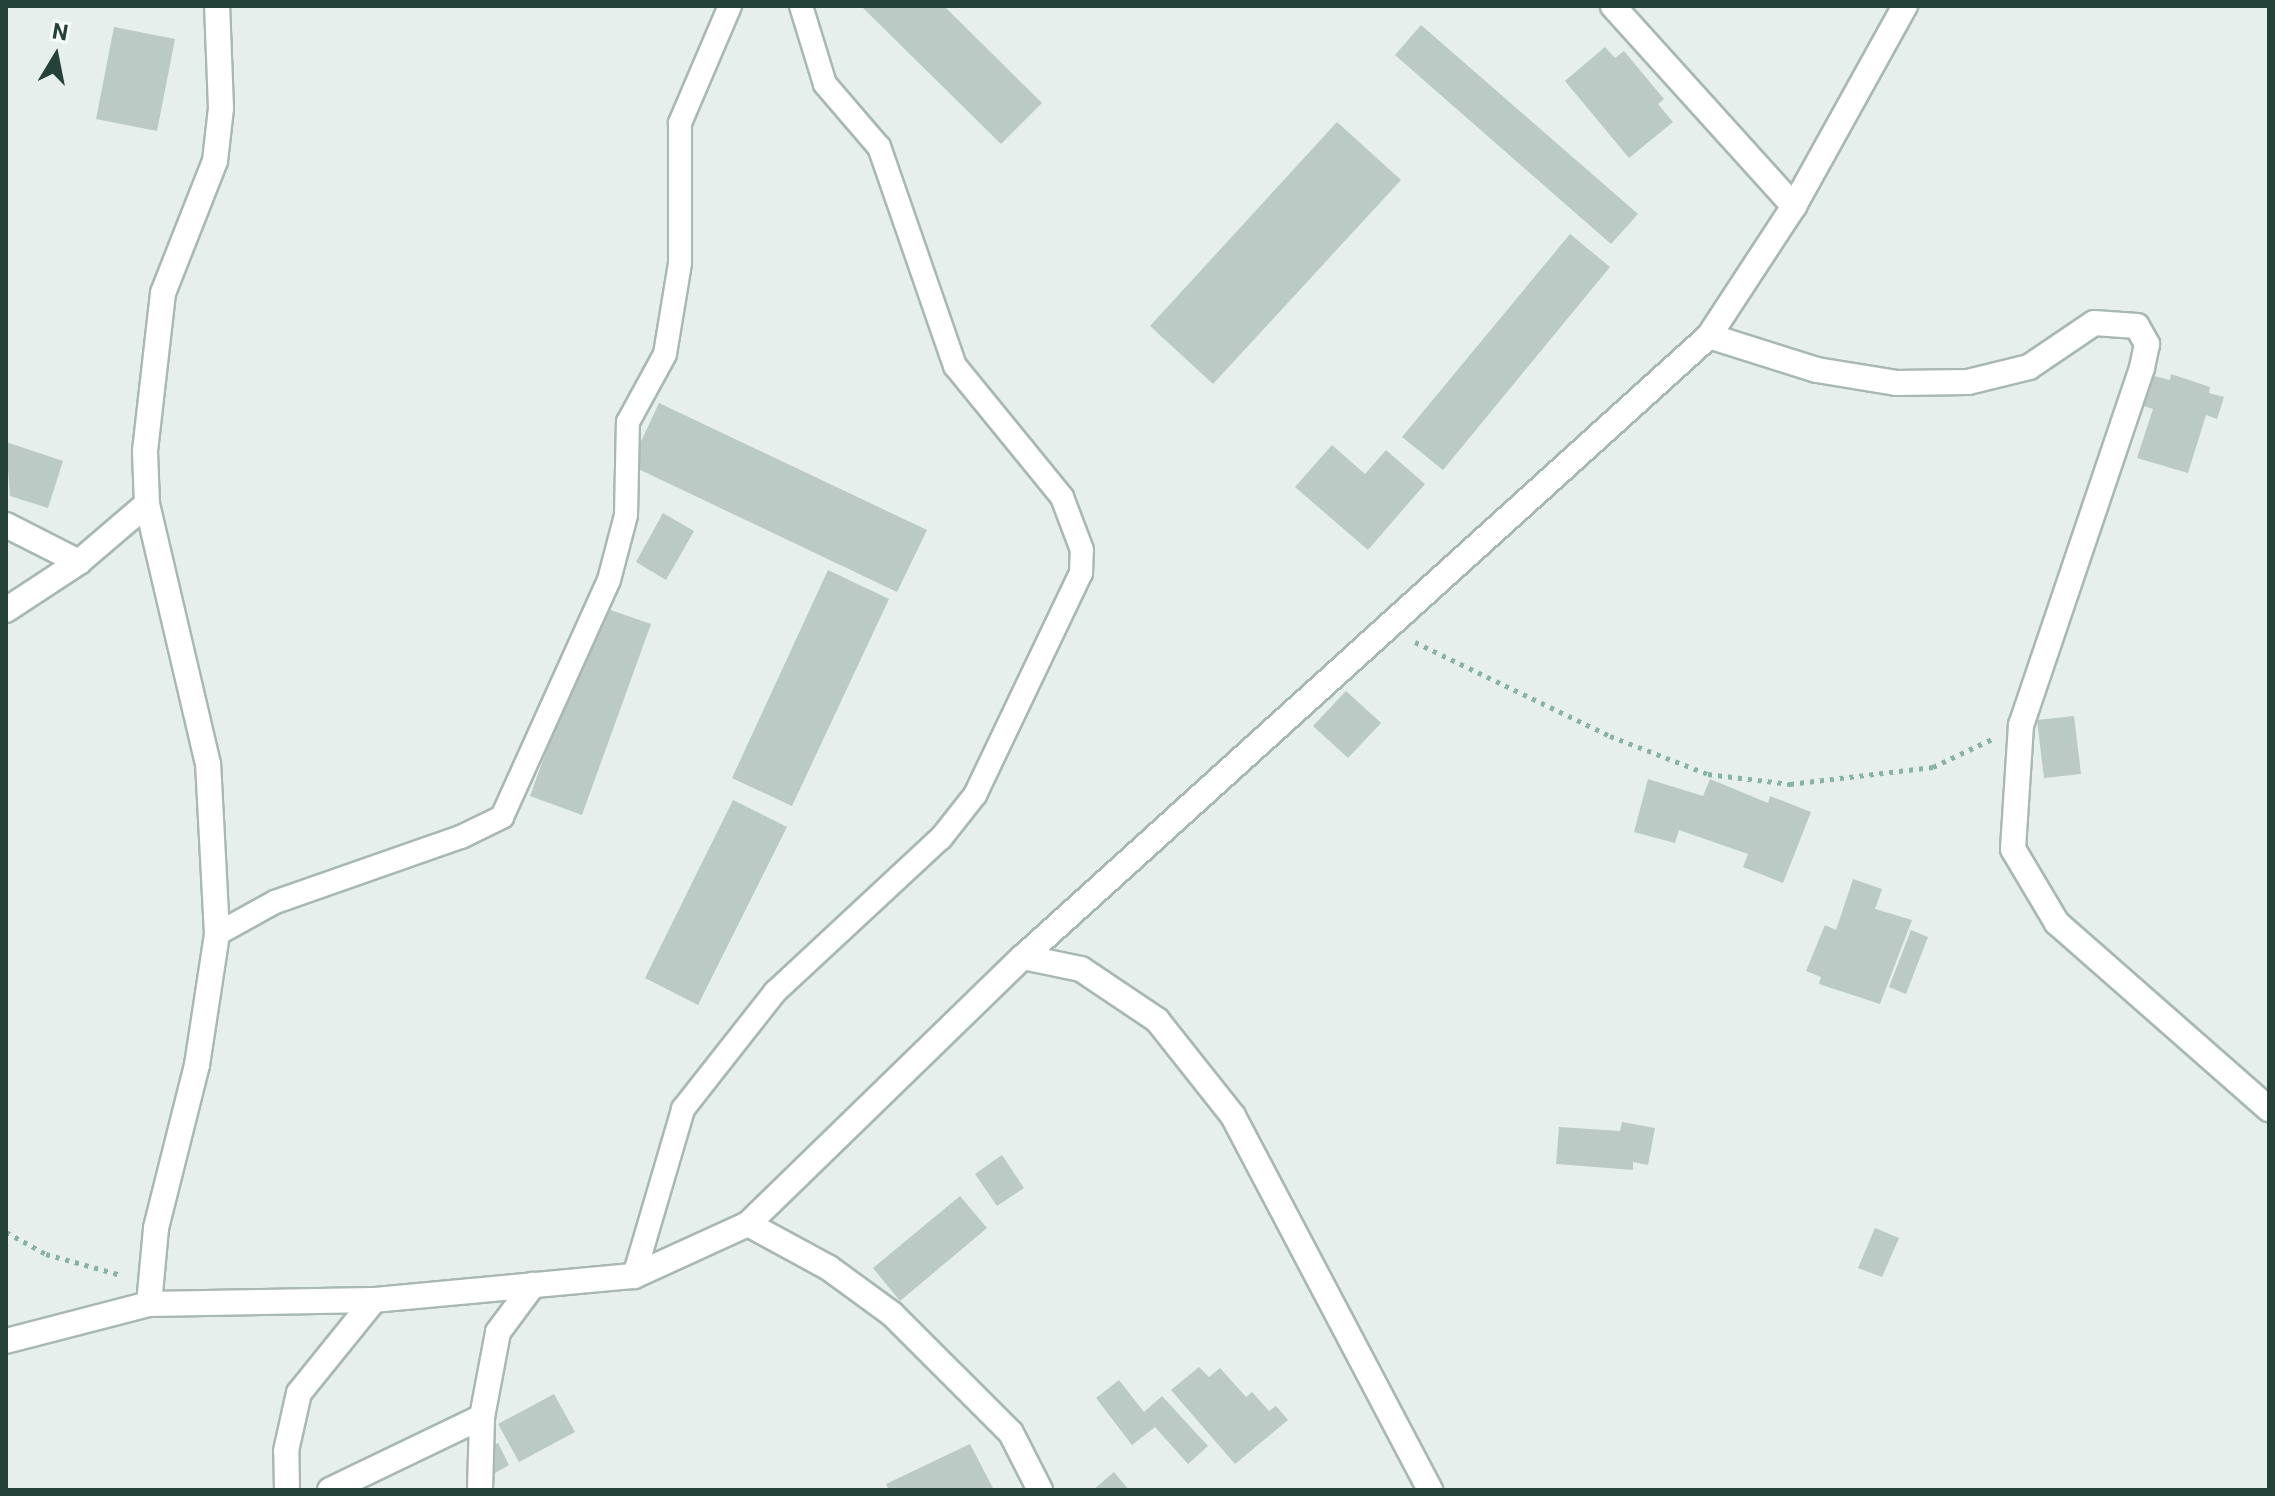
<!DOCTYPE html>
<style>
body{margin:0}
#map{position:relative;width:2275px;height:1496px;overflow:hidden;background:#e6efeb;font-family:Roboto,sans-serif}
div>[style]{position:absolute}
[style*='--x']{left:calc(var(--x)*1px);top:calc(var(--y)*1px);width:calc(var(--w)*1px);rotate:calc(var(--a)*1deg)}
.building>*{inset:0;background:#bbcac4}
.path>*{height:5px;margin-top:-2.5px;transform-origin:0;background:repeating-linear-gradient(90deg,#86b3a5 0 4px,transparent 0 10px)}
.roads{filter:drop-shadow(2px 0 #a8b8b2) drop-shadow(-2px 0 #a8b8b2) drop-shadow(0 2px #a8b8b2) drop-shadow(0 -2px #a8b8b2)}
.service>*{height:22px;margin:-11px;padding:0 11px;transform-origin:11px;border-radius:11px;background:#fff}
.minor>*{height:24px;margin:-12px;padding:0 12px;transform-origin:12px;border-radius:12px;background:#fff}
span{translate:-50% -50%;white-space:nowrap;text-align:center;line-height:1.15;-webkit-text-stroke:6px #f7fbf9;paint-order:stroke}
.frame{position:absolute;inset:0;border:8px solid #24423a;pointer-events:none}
.north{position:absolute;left:16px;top:16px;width:80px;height:80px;-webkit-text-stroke:6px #f7fbf9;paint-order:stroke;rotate:10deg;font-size:22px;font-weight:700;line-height:32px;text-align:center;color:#24423a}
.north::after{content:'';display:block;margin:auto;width:28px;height:36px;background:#24423a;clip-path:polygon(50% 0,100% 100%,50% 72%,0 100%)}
</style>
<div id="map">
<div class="building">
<i style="clip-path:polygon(861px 6px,944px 6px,1042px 103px,1001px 144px)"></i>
<i style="clip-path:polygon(1421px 25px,1638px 214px,1611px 244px,1395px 55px)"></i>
<i style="clip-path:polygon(114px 27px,175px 39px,157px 131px,96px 119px)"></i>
<i style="clip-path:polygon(1605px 47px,1615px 58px,1624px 51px,1664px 99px,1658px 104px,1673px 122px,1629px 158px,1565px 81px)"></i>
<i style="clip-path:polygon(1337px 122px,1401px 180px,1213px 384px,1150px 326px)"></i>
<i style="clip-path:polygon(1570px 234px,1610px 267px,1443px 470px,1402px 437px)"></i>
<i style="clip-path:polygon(2171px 374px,2210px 387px,2209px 393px,2224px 397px,2217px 419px,2206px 415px,2188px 473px,2137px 458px,2153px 409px,2144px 406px,2154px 376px,2170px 380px)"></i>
<i style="clip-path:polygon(659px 403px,927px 530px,897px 592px,630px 465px)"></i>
<i style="clip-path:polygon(6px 442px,63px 461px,48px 508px,10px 496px)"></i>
<i style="clip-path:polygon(1332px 445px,1365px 474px,1386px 450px,1425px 484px,1368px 550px,1295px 487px)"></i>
<i style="clip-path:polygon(663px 513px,694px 531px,666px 580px,636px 562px)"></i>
<i style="clip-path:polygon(828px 570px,889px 599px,792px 806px,732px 778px)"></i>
<i style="clip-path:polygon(599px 606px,651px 624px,582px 815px,530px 796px)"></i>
<i style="clip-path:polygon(1346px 691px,1381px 723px,1348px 758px,1313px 726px)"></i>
<i style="clip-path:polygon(2074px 716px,2081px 774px,2044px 778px,2037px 720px)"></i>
<i style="clip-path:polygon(1648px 779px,1703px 796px,1710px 779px,1768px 803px,1770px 796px,1811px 812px,1783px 883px,1743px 867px,1748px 854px,1679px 830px,1675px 843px,1634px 832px)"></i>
<i style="clip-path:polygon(733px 800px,787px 827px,698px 1005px,645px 978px)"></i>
<i style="clip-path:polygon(1853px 879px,1882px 889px,1875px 909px,1912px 920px,1880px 1004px,1819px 984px,1821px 977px,1806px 971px,1825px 925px,1836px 930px)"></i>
<i style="clip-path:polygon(1911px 930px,1928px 937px,1906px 994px,1889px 987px)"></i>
<i style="clip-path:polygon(1622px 1122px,1655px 1128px,1648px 1165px,1633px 1162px,1633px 1170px,1556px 1164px,1559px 1127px,1620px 1131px)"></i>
<i style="clip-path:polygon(1002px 1155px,1024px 1188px,997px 1206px,975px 1174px)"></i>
<i style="clip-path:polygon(960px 1196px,987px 1228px,900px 1301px,873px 1268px)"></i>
<i style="clip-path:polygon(1875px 1228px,1899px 1238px,1882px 1277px,1858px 1268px)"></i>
<i style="clip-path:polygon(1199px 1367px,1209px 1377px,1220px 1368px,1246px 1397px,1252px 1392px,1269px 1411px,1276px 1406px,1288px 1420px,1235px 1464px,1171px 1390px)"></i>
<i style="clip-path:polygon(1119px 1380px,1144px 1412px,1162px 1396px,1208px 1446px,1188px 1464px,1155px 1427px,1132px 1445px,1096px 1398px)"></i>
<i style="clip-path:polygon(554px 1394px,575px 1432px,519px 1462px,498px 1424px)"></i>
<i style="clip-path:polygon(498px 1443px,509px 1465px,495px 1473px,483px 1451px)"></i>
<i style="clip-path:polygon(970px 1444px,994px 1490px,889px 1490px,886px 1484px)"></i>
<i style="clip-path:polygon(1114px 1472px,1129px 1490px,1093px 1490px)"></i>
</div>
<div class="path">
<i style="--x:1415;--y:642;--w:216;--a:25.7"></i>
<i style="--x:1610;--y:736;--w:105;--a:21.2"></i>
<i style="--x:1708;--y:774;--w:83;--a:7"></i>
<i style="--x:1790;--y:784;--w:144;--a:-6.8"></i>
<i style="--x:1933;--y:767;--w:65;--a:-25.4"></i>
<i style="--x:6;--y:1232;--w:46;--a:28.8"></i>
<i style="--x:46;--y:1254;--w:78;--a:15.6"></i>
</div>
<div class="roads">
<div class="service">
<i style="--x:217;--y:934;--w:66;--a:-28.9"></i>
<i style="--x:275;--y:902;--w:197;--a:-19.3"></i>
<i style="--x:461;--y:837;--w:46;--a:-26"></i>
<i style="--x:502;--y:817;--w:260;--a:-65.7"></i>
<i style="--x:609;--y:580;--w:67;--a:-75.3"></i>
<i style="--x:626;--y:515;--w:93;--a:-88.8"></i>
<i style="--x:628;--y:422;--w:77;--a:-61.4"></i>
<i style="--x:665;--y:354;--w:92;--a:-80.6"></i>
<i style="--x:680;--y:263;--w:140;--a:-90"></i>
<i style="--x:680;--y:123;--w:127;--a:-66.9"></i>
<i style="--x:634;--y:1276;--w:174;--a:-73.6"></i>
<i style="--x:683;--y:1109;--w:149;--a:-51.8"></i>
<i style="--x:775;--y:992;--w:226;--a:-42.9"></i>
<i style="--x:941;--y:838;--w:55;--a:-51.7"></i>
<i style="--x:975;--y:795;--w:246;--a:-64.5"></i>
<i style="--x:1081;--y:573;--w:23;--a:-88"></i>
<i style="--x:1082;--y:550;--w:57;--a:-110.7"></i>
<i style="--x:1062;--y:497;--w:169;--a:-129.2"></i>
<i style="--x:955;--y:366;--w:232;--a:-109.1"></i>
<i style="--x:879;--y:147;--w:83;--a:-130.6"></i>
<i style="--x:825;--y:84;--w:82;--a:-107.1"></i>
</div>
<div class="minor">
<i style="--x:1613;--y:6;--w:270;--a:47.9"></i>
<i style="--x:1709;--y:336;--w:113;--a:17.5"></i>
<i style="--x:1817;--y:370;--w:80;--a:9.3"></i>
<i style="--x:1896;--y:383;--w:72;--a:-0.8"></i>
<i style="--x:1968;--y:382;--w:63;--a:-13.8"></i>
<i style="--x:2029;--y:367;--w:78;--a:-34.1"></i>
<i style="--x:2094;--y:323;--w:43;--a:4"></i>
<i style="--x:2137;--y:326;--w:21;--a:61"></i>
<i style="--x:2147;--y:344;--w:25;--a:102"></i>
<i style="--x:2142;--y:368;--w:377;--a:108.7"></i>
<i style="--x:2021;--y:725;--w:124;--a:93.7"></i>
<i style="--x:2013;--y:849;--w:86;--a:59.3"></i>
<i style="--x:2057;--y:923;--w:282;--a:41.3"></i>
<i style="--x:6;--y:525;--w:82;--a:26.9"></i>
<i style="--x:6;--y:610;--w:87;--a:-33.3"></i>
<i style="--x:79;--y:562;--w:89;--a:-40.5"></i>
<i style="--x:1023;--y:957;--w:59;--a:11.7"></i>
<i style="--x:1081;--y:969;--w:92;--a:33.9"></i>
<i style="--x:1157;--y:1020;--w:122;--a:51.6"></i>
<i style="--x:1233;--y:1116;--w:423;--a:62.2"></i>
<i style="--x:748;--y:1224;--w:92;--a:28.5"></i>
<i style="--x:829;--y:1268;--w:78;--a:36.1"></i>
<i style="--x:892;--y:1314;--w:168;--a:45"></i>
<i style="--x:1011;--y:1433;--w:64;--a:63"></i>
<i style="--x:149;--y:1304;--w:76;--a:-84.7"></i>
<i style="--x:156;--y:1228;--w:168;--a:-75.9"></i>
<i style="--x:197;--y:1065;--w:133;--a:-81.3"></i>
<i style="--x:217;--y:934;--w:170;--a:-93"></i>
<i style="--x:208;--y:764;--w:267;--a:-103.2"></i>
<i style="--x:147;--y:504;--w:53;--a:-92.2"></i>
<i style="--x:145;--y:451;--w:159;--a:-83.5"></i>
<i style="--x:163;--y:293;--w:142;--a:-68.5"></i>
<i style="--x:215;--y:161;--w:53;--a:-83.5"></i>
<i style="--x:221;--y:108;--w:102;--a:-92.2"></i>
<i style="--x:6;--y:1341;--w:148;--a:-14.5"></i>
<i style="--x:149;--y:1304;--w:225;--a:-1"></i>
<i style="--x:374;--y:1300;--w:261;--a:-5.3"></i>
<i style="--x:634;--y:1276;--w:125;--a:-24.5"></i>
<i style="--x:748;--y:1224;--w:383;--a:-44.2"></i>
<i style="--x:1023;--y:957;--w:925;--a:-42.15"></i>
<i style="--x:1709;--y:336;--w:155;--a:-56.8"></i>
<i style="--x:1794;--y:206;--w:229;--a:-61"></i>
<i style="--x:287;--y:1490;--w:39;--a:-91"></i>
<i style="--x:286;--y:1451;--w:59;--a:-77.4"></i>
<i style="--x:299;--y:1393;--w:119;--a:-51.1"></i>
<i style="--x:330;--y:1490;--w:169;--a:-25.7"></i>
<i style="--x:480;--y:1490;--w:73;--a:-88.4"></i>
<i style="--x:482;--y:1417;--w:86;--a:-79.3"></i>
<i style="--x:498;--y:1332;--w:59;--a:-53.3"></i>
</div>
</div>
<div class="frame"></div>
<div class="north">N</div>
</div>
